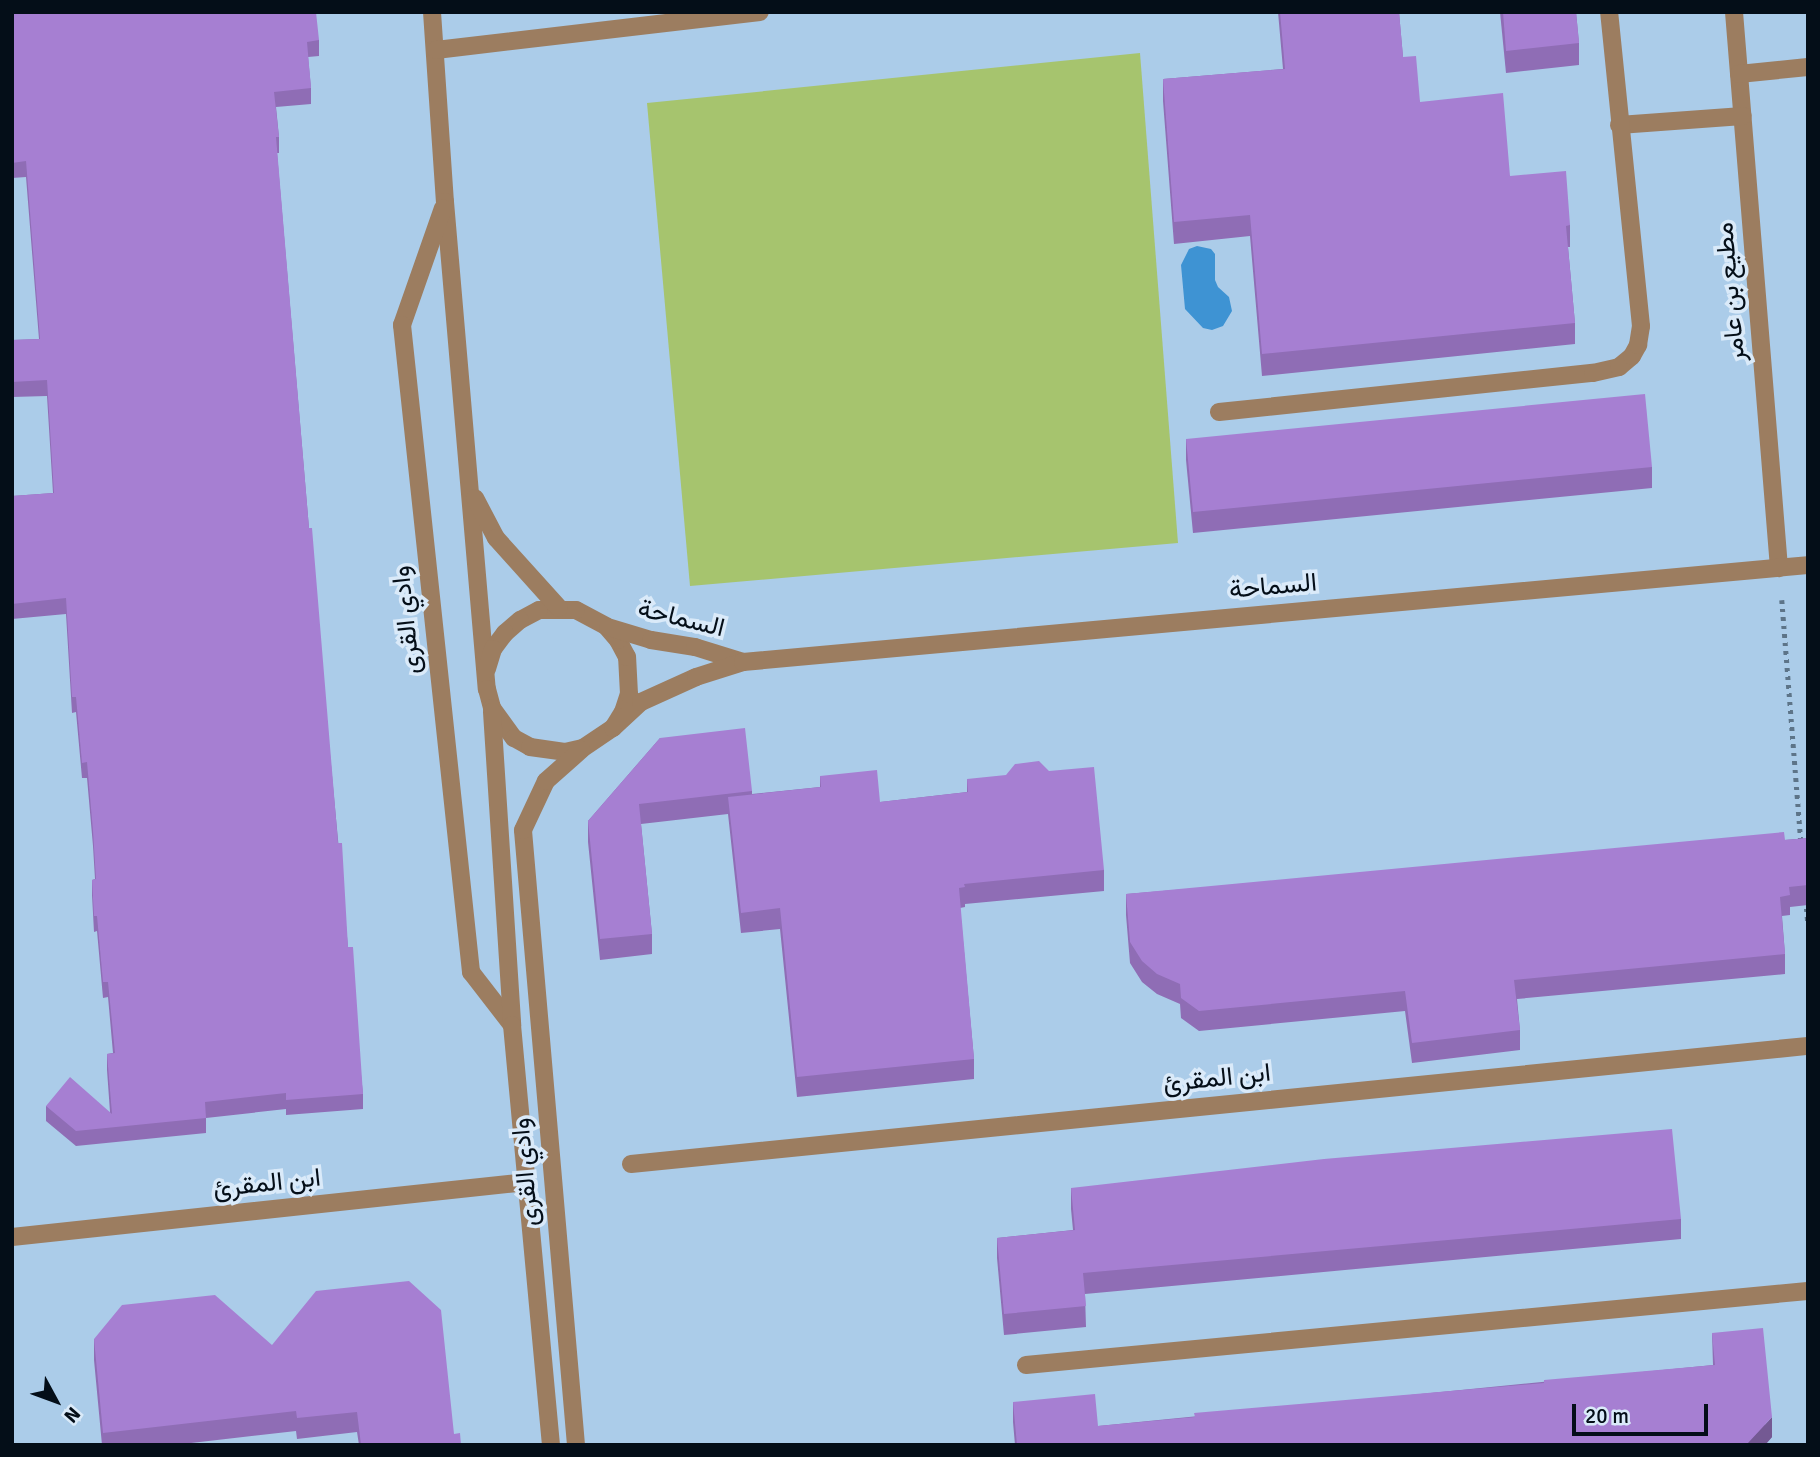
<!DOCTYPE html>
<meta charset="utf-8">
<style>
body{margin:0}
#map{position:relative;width:1820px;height:1457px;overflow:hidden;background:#abcce9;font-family:Signika,Vazirmatn,sans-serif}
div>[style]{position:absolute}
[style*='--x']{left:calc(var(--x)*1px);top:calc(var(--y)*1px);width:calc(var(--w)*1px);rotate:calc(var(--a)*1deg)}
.green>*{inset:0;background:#a6c46e}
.water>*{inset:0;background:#3e93d3}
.path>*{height:4.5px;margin-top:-2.25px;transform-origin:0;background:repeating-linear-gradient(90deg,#5d7488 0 3.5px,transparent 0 8.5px)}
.minor>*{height:18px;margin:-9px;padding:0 9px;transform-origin:9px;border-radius:9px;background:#9c7d60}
.wall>*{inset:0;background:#8f6db5}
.shaded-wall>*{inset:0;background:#745993}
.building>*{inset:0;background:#a67fd2}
span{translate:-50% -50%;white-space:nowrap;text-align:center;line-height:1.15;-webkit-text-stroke:7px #daeaf9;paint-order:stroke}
.street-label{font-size:26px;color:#040e18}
.frame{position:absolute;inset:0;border:14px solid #040e18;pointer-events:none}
.north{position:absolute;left:21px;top:1366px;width:70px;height:70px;-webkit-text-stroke:5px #daeaf9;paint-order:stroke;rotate:131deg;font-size:19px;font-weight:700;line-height:28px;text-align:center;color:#040e18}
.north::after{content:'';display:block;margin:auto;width:24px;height:32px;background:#040e18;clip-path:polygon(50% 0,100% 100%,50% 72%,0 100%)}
.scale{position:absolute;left:1572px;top:1404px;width:136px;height:32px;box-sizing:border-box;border:4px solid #040e18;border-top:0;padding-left:9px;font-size:21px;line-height:24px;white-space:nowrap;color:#040e18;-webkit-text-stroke:5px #daeaf9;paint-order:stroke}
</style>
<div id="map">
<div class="green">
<i style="clip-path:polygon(1140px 53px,1178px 543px,690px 586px,647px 103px)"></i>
</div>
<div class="water">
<i style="clip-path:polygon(1197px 246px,1211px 249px,1215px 254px,1215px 280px,1218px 287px,1229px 297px,1232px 311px,1223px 326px,1212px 330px,1203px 328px,1185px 309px,1181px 265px,1189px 249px)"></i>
</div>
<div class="path">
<i style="--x:1782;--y:600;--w:244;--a:85.5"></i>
<i style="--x:1806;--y:900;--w:25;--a:85"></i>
</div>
<div class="minor">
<i style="--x:432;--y:12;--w:190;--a:86.1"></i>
<i style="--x:445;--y:202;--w:489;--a:85.1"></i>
<i style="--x:487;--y:689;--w:20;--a:75"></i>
<i style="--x:492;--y:708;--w:37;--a:54"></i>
<i style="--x:514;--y:738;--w:18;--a:29"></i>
<i style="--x:530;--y:747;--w:35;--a:8"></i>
<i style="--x:565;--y:752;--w:18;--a:-13"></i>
<i style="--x:583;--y:748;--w:36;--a:-34"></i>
<i style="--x:613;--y:728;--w:19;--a:-58"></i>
<i style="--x:623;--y:712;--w:19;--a:-72"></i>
<i style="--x:629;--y:694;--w:37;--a:-93"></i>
<i style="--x:627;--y:657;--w:19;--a:-118"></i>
<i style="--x:618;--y:640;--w:18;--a:-131"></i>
<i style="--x:606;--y:626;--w:34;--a:-152"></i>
<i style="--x:576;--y:610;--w:37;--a:180"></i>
<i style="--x:539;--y:610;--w:21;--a:152"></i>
<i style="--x:520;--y:620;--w:20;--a:139"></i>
<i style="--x:505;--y:633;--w:20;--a:127"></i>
<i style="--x:493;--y:649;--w:21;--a:107"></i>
<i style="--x:1734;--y:12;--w:558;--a:85.37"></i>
<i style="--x:436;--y:50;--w:326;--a:-6.7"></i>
<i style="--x:1739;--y:74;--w:69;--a:-5.8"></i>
<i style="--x:1619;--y:125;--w:124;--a:-4.2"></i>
<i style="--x:443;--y:208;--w:124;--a:109.3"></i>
<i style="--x:402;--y:325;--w:651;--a:83.91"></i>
<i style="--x:471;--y:972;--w:67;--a:52.3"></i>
<i style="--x:1219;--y:412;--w:376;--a:-6"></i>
<i style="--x:1593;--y:373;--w:27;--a:-13"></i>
<i style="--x:1619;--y:367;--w:17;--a:-40"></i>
<i style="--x:1632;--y:356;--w:13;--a:-61"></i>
<i style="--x:1638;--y:345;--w:19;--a:-81"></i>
<i style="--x:1641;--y:326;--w:316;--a:-95.8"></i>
<i style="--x:475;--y:498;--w:45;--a:62.3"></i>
<i style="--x:496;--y:538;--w:94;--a:48"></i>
<i style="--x:608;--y:627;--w:45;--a:16.8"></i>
<i style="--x:651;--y:640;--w:45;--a:9"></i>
<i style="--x:695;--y:647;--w:50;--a:17.4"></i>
<i style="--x:492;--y:712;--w:314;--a:86.3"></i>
<i style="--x:512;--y:1025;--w:422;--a:84.7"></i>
<i style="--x:613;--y:728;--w:38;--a:-43"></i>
<i style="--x:641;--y:702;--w:60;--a:-24.4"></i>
<i style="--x:696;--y:677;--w:49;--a:-17.7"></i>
<i style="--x:743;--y:662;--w:1069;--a:-5.2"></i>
<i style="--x:631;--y:1164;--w:1183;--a:-5.73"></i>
<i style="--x:12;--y:1237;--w:518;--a:-6.1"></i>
<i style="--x:1026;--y:1365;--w:785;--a:-5.41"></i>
<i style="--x:576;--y:1445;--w:617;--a:-94.93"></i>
<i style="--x:523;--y:830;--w:54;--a:-64.9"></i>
<i style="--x:546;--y:781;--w:47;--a:-41.5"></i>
</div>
<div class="wall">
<i style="clip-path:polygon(12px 12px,319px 40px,319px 56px,308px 57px,311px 88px,311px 104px,276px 107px,279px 137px,279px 153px,277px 153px,309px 528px,348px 947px,363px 1094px,363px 1109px,286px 1115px,286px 1109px,206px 1118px,206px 1133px,76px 1146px,46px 1121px,46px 1106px,110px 1112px,107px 1070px,107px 1054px,113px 1053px,108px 997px,103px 998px,97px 931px,94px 932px,92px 895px,92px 880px,95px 879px,93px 846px,87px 778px,82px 778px,76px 712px,72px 713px,66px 614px,12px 619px,12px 496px,53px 493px,47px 396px,12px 397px,12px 340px,39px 339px,26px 177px,12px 178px)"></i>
<i style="clip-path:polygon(1278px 12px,1399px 12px,1403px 57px,1420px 102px,1570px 225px,1570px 247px,1568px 247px,1575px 323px,1575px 344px,1262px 376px,1250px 236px,1174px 244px,1163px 101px,1163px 79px,1283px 69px)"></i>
<i style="clip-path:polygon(1500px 12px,1576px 12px,1579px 43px,1579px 65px,1506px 73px)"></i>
<i style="clip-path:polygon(1186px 439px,1652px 467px,1652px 488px,1193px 533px,1186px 460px)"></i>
<i style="clip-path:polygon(660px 738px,752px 791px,752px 794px,820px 787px,820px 776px,880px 802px,967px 792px,967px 779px,1104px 870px,1104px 891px,965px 904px,965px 907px,960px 908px,974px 1059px,974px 1079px,797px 1097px,780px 929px,741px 933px,728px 814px,641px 824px,652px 934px,652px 954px,600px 960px,588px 842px,588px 821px)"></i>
<i style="clip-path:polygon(1808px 838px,1808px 905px,1790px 907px,1790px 915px,1782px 916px,1785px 954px,1785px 974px,1517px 999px,1520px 1030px,1520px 1050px,1412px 1063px,1405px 1011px,1199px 1031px,1181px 1018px,1180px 1004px,1157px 994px,1142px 982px,1130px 963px,1126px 915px,1126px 894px)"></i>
<i style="clip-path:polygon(1071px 1188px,1681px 1219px,1681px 1239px,1085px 1294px,1086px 1327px,1004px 1335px,997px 1258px,997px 1238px,1073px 1230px,1071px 1209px)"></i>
<i style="clip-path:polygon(1712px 1333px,1772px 1437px,1765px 1445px,1015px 1445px,1013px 1422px,1013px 1402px,1098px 1426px,1713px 1365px)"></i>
<i style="clip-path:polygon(94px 1339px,272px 1345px,454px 1434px,461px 1445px,359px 1445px,357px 1432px,297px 1439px,296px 1431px,174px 1445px,102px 1445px,94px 1360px)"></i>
</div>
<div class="shaded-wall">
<i style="clip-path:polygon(1772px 1417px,1772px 1437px,1765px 1445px,1746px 1445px)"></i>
</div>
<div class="building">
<i style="clip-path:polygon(12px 12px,316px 12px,319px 40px,307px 42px,311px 88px,274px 92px,279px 137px,276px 137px,309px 528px,312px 528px,338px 843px,342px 843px,348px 947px,353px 947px,363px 1094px,286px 1100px,286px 1093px,205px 1102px,206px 1118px,76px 1131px,46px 1106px,70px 1077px,112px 1114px,107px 1054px,115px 1053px,108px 982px,103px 982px,97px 916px,94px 916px,92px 880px,96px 879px,93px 831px,87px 762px,82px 763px,76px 697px,72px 697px,66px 598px,12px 604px,12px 496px,54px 493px,47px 380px,12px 382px,12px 340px,40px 339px,26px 161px,12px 163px)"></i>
<i style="clip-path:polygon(1280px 12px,1399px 12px,1403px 57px,1416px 56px,1420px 102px,1503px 93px,1510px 176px,1566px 171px,1570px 225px,1566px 226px,1575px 323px,1262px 354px,1250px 215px,1174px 222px,1163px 79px,1285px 69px)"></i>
<i style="clip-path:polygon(1503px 12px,1576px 12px,1579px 43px,1506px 51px)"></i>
<i style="clip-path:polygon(1645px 394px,1652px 467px,1193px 512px,1186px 439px)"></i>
<i style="clip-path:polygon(745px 728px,752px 791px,639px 804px,652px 934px,600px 939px,588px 821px,660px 738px)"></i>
<i style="clip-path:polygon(1039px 761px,1049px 771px,1094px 767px,1104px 870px,964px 884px,965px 887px,959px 888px,974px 1059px,797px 1077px,780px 908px,741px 913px,728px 797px,821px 787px,820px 776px,877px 770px,880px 802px,968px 792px,967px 779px,1006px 775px,1015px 764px)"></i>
<i style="clip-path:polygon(1784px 832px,1785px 840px,1808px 838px,1808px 885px,1789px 887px,1790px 895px,1780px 897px,1785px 954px,1514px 980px,1520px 1030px,1412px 1043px,1405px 991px,1199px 1011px,1181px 998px,1180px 984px,1157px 974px,1142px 961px,1130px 942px,1126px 894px)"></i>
<i style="clip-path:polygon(1672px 1129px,1681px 1219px,1083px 1273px,1086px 1306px,1004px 1314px,997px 1238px,1075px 1230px,1071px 1188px,1324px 1159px)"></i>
<i style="clip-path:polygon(409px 1281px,441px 1310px,454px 1434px,460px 1433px,461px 1445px,361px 1445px,357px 1412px,297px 1418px,296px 1411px,103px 1433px,94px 1339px,122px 1305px,215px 1295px,272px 1345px,316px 1291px)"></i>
<i style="clip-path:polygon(1763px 1328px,1772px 1417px,1746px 1445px,1017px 1445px,1013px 1402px,1095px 1394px,1098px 1426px,1195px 1417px,1194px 1413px,1544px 1383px,1544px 1380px,1715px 1365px,1712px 1333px)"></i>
</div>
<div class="street-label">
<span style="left:1731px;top:292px;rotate:-95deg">مطيع بن عامر</span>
<span style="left:1273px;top:587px;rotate:-5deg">السماحة</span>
<span style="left:681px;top:619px;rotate:14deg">السماحة</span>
<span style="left:407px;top:620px;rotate:-96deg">وادي القرى</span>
<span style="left:1217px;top:1079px;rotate:-6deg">ابن المقرئ</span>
<span style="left:526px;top:1172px;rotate:-95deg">وادي القرى</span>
<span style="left:267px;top:1184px;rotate:-6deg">ابن المقرئ</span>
</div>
<div class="frame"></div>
<div class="north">N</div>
<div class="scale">20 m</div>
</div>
